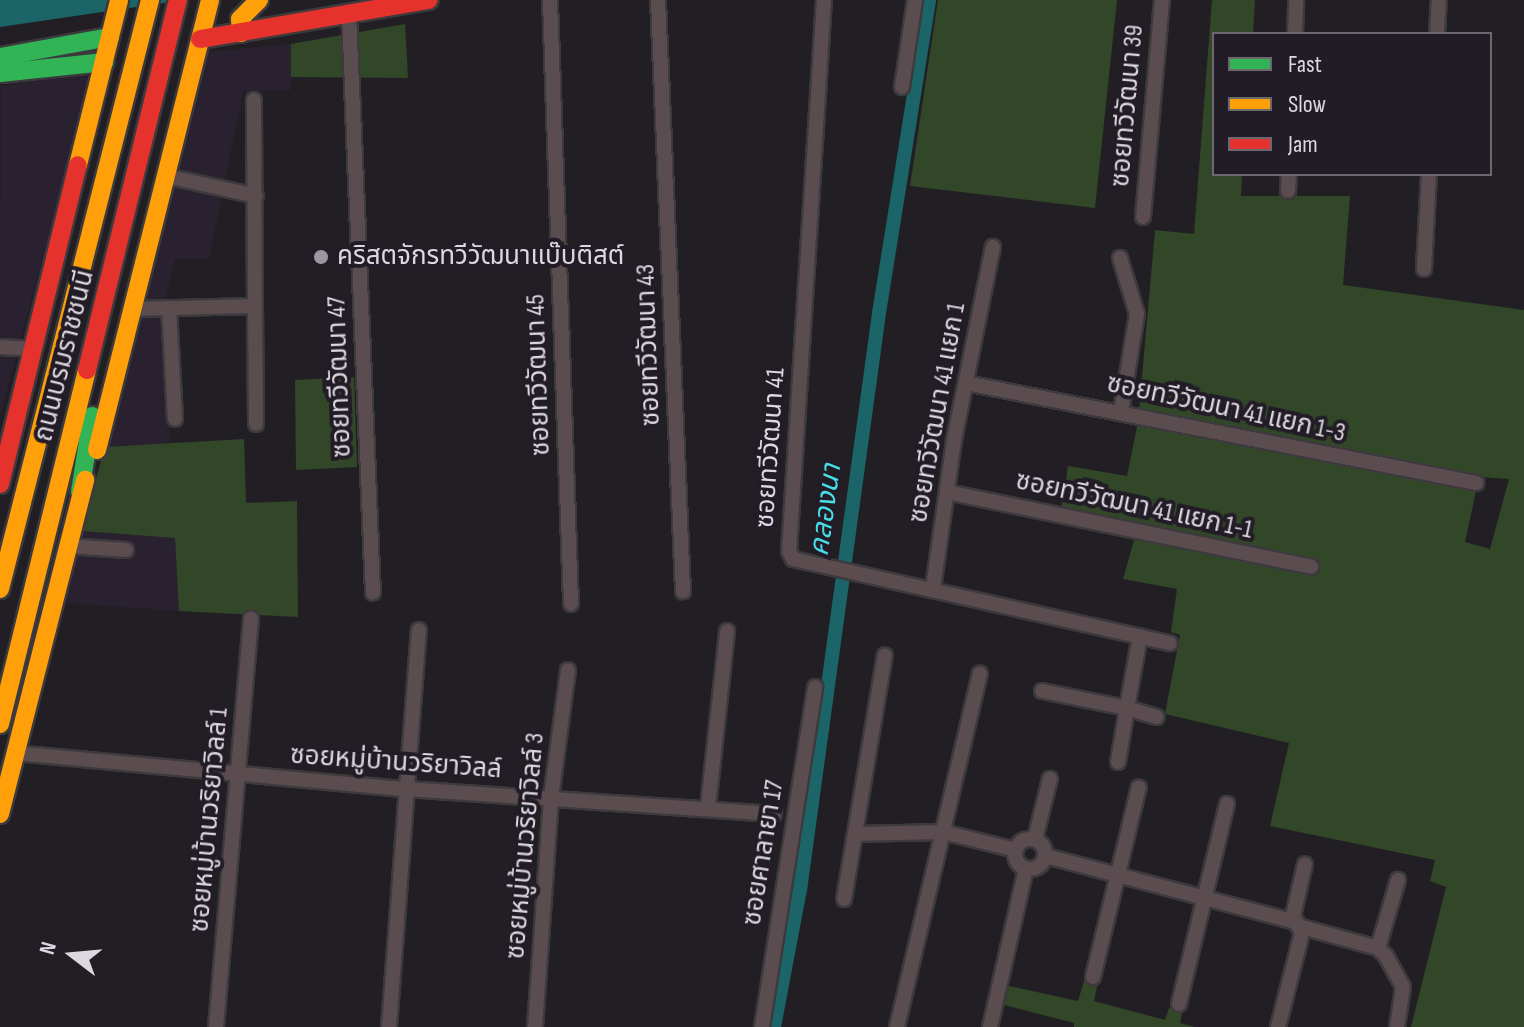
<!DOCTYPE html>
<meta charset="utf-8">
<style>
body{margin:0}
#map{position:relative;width:1524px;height:1027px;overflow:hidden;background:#221f24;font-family:"Sofia Sans Condensed","Noto Sans Thai",sans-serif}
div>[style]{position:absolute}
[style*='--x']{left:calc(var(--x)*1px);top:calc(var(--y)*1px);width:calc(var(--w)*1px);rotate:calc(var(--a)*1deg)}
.built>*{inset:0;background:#2a2130}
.green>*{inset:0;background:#324728}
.water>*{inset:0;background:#1b6468}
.canal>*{height:14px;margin:-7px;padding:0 7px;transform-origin:7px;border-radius:7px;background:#1b6468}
.roads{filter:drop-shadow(2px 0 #3c3a3d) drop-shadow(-2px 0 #3c3a3d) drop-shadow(0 2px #3c3a3d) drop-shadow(0 -2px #3c3a3d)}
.street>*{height:14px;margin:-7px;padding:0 7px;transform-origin:7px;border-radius:7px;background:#5a4c4f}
.street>.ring{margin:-7px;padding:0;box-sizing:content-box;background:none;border:14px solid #5a4c4f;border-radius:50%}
.fast>*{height:18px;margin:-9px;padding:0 9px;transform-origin:9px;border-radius:9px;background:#30b455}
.slow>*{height:18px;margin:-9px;padding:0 9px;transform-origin:9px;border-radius:9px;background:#ff9f0a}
.jam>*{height:18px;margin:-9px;padding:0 9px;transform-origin:9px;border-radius:9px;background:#e5322d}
.dots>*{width:22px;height:22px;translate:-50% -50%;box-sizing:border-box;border:4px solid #221c27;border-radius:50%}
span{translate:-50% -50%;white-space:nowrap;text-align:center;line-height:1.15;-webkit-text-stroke:8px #221c27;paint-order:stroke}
.street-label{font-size:26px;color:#ddd8e0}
.poi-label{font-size:26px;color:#ddd8e0}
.left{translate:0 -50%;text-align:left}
.water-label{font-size:28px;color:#48dce4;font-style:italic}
.legend{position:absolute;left:1212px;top:32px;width:280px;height:144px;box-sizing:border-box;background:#221c27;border:2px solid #6d6771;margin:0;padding:10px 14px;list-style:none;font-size:24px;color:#ddd8e0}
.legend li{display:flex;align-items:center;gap:16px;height:40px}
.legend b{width:40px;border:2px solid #6d6771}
.north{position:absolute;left:32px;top:915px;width:80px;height:80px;-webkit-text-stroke:6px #221c27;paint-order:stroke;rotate:286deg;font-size:22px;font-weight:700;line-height:32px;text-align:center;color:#ddd8e0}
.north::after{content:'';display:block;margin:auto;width:28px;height:36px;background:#ddd8e0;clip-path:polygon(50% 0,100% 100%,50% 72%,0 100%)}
</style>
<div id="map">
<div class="built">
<i style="clip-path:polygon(291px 44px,291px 90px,243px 91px,209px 259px,175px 259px,161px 317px,170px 444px,105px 447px,207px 52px)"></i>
<i style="clip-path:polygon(86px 73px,88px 91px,0 416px,1px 86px)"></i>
<i style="clip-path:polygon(81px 531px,175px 538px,179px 611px,64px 603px)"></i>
</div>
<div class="green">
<i style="clip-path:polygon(938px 0,1117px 0,1095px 208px,910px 186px)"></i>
<i style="clip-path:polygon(evenodd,1212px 0,1255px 0,1253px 34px,1214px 34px,1214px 174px,1242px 174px,1241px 196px,1350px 196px,1343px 285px,1524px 310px,1524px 1027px,1411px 1027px,1446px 887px,1430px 881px,1435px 860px,1270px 826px,1289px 743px,1165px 714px,1180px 635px,1171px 632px,1177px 589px,1123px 579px,1138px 526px,1061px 509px,1068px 466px,1127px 476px,1138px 422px,1155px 230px,1194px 234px,1212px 0,1479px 477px,1509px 479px,1490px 549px,1465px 542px,1479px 477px)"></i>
<i style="clip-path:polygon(405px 24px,408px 78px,291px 77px,291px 44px)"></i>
<i style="clip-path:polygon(354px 377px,357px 467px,296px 470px,295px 380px)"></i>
<i style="clip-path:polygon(244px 439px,246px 503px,297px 501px,298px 617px,179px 611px,175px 538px,81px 531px,105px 447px)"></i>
<i style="clip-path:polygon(1085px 978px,1098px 982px,1094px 1001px,1165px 1020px,1169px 1008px,1183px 1009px,1180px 1023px,1195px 1027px,1074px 1027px,1074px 1023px,1004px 1005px,1009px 986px,1078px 1001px)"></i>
</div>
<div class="water">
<i style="clip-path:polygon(0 0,184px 0,0 27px)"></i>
</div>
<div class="canal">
<i style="--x:774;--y:1027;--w:139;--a:-79.3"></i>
<i style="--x:800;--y:890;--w:582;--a:-82.2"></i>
<i style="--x:879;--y:313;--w:317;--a:-80.9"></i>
</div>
<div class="roads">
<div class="street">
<i style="--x:550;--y:0;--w:604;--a:88.01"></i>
<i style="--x:658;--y:0;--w:592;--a:87.58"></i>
<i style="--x:824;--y:0;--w:552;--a:93.63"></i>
<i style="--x:789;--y:551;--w:9;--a:63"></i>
<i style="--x:793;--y:559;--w:386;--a:12.6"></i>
<i style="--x:349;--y:14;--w:579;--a:87.63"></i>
<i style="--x:1295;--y:34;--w:34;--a:-88"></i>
<i style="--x:1437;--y:34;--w:34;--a:-87"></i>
<i style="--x:902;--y:87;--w:88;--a:-81.5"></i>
<i style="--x:166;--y:176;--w:92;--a:12.5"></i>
<i style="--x:1288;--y:191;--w:17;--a:-87"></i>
<i style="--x:1143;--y:217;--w:218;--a:-85"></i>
<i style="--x:1120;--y:258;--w:59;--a:73.1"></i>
<i style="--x:1137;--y:314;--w:99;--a:99.3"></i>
<i style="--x:1424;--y:269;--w:95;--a:-87"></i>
<i style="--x:255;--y:306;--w:118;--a:89.5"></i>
<i style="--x:169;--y:308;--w:111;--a:86.9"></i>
<i style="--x:133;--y:309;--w:122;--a:-1.4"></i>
<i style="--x:255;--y:306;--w:206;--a:-90.3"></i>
<i style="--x:0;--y:347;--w:33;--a:3"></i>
<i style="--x:966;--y:383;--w:520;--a:11.09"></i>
<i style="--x:947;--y:492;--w:372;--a:11.6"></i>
<i style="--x:67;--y:546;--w:59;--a:3.9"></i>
<i style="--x:933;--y:588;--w:149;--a:-81.9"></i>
<i style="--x:954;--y:440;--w:197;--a:-78.6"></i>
<i style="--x:1042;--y:691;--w:87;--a:11.3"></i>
<i style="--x:1127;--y:708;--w:73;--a:-79.8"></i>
<i style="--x:15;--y:753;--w:393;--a:5.3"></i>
<i style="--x:406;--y:789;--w:369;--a:3.9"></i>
<i style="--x:1118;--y:762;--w:55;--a:-80.5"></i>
<i style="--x:1127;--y:708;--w:31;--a:17"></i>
<i style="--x:708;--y:807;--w:177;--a:-83.8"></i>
<i style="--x:855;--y:834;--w:88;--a:-1.3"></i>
<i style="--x:943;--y:832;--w:75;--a:13.9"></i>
<i class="ring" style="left:1015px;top:839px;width:16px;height:16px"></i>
<i style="--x:1035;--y:839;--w:62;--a:-76"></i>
<i style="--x:1046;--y:856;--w:259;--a:14.8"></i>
<i style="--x:844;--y:899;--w:247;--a:-80.5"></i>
<i style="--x:1298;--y:926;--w:83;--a:15.4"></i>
<i style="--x:1378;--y:948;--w:11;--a:45"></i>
<i style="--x:1386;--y:956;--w:35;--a:61"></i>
<i style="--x:1403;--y:987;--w:40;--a:98.5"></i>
<i style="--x:1378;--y:948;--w:71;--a:-73.6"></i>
<i style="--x:1093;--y:977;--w:195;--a:-76.4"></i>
<i style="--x:1179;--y:1004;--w:206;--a:-76.5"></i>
<i style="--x:216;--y:1027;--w:410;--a:-85.1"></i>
<i style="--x:389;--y:1027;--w:398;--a:-85.7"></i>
<i style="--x:535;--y:1027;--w:230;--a:-86"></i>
<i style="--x:551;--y:798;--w:129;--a:-82.4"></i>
<i style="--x:762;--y:1027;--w:344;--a:-81.1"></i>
<i style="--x:897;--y:1027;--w:363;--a:-76.8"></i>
<i style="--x:990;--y:1027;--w:162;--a:-77.2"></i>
<i style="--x:1278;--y:1027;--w:97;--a:-75.7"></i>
<i style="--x:1302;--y:933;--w:19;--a:-118"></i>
<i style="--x:1293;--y:916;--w:53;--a:-77"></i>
</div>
<div class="fast">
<i style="--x:0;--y:57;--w:112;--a:-10.3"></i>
<i style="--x:0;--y:73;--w:105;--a:-6"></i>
<i style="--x:80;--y:492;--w:77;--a:-81"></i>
</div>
<div class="slow">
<i style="--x:241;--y:33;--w:14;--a:-94"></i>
<i style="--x:240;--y:19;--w:27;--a:-45"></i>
<i style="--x:78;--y:165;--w:170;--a:-76"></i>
<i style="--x:97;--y:450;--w:464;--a:-75.9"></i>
<i style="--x:0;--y:589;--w:608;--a:-75.71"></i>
<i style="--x:0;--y:724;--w:365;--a:-76.2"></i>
<i style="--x:0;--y:814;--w:345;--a:-75.7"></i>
</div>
<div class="jam">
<i style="--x:200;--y:39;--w:232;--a:-9.7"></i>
<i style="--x:87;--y:370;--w:381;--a:-76.2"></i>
<i style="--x:0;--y:484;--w:328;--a:-76.3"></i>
</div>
</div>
<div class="dots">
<i style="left:321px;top:257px;background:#9c979e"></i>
</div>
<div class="street-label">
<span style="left:1128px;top:106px;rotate:-85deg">ซอยทวีวัฒนา 39</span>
<span style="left:649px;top:345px;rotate:-92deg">ซอยทวีวัฒนา 43</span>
<span style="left:65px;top:356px;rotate:-76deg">ถนนบรมราชชนนี</span>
<span style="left:539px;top:375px;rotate:-92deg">ซอยทวีวัฒนา 45</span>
<span style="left:340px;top:377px;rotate:-92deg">ซอยทวีวัฒนา 47</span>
<span style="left:1226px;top:409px;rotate:12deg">ซอยทวีวัฒนา 41 แยก 1-3</span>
<span style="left:938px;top:413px;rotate:-80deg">ซอยทวีวัฒนา 41 แยก 1</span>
<span style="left:771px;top:448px;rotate:-86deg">ซอยทวีวัฒนา 41</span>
<span style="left:1134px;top:506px;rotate:12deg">ซอยทวีวัฒนา 41 แยก 1-1</span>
<span style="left:396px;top:763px;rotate:4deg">ซอยหมู่บ้านวริยาวิลล์</span>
<span style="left:210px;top:820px;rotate:-85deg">ซอยหมู่บ้านวริยาวิลล์ 1</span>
<span style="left:526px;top:846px;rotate:-85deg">ซอยหมู่บ้านวริยาวิลล์ 3</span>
<span style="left:764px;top:853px;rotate:-81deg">ซอยศาลายา 17</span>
</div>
<div class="poi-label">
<span class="left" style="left:337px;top:257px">คริสตจักรทวีวัฒนาแบ๊บติสต์</span>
</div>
<div class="water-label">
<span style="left:826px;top:510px;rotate:-82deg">คลองนา</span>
</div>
<ul class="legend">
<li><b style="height:10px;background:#30b455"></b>Fast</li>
<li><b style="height:10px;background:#ff9f0a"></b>Slow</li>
<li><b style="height:10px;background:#e5322d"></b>Jam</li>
</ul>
<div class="north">N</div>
</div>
